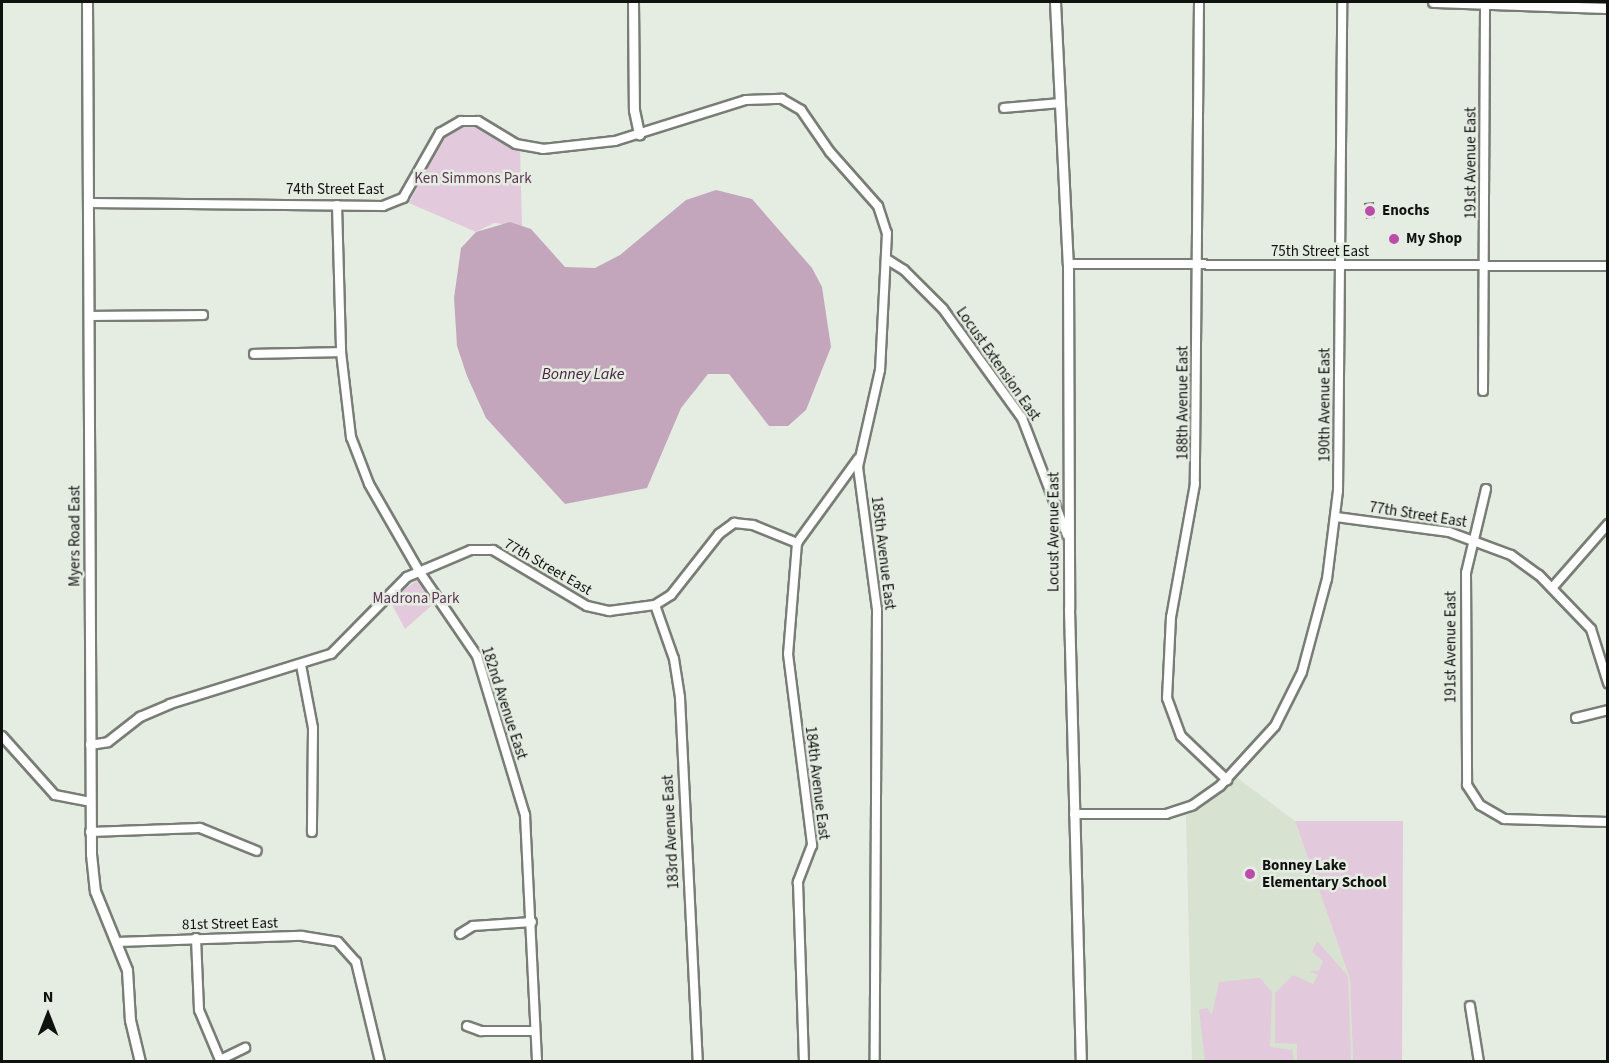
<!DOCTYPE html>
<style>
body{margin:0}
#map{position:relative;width:1609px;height:1063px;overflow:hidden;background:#e5ece2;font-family:"Source Sans 3",sans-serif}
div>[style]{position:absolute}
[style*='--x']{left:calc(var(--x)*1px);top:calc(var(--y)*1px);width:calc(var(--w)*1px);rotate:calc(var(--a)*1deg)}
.built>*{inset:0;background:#d7e2d1}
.green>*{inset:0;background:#e2cadc}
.water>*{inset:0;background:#c3a6bc}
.building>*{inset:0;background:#6a7067}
.roads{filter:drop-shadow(2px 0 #787e75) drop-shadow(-2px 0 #787e75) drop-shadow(0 2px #787e75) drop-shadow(0 -2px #787e75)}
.minor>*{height:8px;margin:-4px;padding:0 4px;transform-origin:4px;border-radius:4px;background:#fff}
.tertiary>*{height:9px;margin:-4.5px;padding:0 4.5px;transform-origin:4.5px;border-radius:4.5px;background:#fff}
.dots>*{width:16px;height:16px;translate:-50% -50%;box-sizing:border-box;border:3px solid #e5ece2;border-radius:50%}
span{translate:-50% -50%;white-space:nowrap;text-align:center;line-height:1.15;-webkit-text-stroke:5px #e5ece2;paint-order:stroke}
.street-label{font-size:15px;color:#10120f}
.park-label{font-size:15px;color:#5c3454}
.poi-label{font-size:15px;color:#10120f;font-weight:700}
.left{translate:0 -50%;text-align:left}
.water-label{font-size:16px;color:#47203f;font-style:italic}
.frame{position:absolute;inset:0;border:3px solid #10120f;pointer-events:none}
.north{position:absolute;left:18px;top:985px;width:60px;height:60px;-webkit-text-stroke:4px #e5ece2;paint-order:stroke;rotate:0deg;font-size:16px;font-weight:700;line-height:24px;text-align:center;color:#10120f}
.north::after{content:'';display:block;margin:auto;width:21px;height:27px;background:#10120f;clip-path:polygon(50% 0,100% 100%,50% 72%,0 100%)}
</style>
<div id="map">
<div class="built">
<i style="clip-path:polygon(1236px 777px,1295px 821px,1350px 979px,1353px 1061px,1192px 1061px,1186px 816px)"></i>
</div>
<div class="green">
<i style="clip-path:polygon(460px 126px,480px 126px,520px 149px,522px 226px,494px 223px,476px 232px,409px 203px,443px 137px)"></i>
<i style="clip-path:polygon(417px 580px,437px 601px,405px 629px,390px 601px)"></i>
<i style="clip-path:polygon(1295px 821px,1403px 821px,1402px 1061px,1353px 1061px,1350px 979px)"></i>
<i style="clip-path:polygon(1317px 941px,1348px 976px,1351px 1061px,1297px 1061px,1297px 1044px,1275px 1043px,1275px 993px,1293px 975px,1313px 984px,1318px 975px,1309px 971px,1319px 971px,1323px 961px,1312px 952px)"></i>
<i style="clip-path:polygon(1260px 978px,1272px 992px,1270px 1047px,1292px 1050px,1294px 1061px,1205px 1061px,1199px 1010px,1207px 1008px,1212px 1015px,1219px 982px)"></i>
</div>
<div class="water">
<i style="clip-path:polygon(716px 190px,752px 199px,812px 268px,822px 287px,831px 347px,806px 410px,788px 426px,769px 426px,729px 374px,708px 374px,681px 408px,647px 488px,565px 504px,486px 418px,467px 376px,457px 346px,454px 298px,461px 248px,476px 232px,510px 222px,531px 229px,565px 267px,595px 268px,620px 255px,686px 200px)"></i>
</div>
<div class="building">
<i style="clip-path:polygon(1374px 202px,1375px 218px,1366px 219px,1364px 203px)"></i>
</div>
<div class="roads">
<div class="minor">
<i style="--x:1199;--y:2;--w:482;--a:90.5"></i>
<i style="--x:1195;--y:484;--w:135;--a:100.2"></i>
<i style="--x:1171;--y:617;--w:81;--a:92.8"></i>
<i style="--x:1167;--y:698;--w:40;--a:69.8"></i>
<i style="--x:1181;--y:736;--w:64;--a:43.7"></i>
<i style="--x:1004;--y:108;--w:56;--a:-5.1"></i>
<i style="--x:89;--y:203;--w:294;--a:0.6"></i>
<i style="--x:383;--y:206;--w:22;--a:-22"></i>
<i style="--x:403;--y:198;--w:75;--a:-60.4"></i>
<i style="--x:440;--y:133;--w:24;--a:-30"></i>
<i style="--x:461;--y:121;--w:17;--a:0"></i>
<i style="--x:478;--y:121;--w:44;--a:31.2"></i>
<i style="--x:516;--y:144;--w:27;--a:10"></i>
<i style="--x:543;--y:149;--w:72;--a:-6.3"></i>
<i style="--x:615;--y:141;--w:137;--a:-17.4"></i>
<i style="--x:746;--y:100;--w:36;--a:-2"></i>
<i style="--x:782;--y:99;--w:22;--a:30"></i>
<i style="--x:801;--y:110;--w:51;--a:55.4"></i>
<i style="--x:830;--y:152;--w:72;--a:48.4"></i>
<i style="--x:878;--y:206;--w:28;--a:72"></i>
<i style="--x:887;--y:233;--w:137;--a:92.9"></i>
<i style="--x:880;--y:370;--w:99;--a:102.8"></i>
<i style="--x:858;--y:467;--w:144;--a:82.4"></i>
<i style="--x:877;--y:610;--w:452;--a:90.3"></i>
<i style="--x:337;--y:205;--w:147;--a:88.4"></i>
<i style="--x:341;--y:352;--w:86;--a:83.3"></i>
<i style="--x:351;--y:437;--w:50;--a:69"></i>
<i style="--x:369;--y:484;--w:100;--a:60.1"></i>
<i style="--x:419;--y:571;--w:103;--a:55.7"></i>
<i style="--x:477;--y:656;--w:166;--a:73.2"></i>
<i style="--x:525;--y:815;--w:247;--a:87.2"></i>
<i style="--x:888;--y:260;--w:19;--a:32"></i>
<i style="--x:904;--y:270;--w:55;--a:45"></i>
<i style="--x:943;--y:309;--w:135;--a:54.1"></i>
<i style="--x:1022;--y:418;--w:125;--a:69"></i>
<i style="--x:1068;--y:264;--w:540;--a:0.21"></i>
<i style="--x:89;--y:316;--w:114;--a:-0.5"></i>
<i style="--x:254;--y:354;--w:87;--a:-1.3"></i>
<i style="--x:1483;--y:391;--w:384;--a:-89.7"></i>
<i style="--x:1486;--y:489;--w:86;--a:103.4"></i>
<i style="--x:1466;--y:573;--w:212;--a:89.7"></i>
<i style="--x:1467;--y:785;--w:24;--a:57"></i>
<i style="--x:1480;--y:805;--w:28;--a:30"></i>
<i style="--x:1504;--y:819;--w:104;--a:1.7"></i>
<i style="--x:1336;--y:517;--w:114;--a:7.6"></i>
<i style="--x:1449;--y:532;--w:66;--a:20.4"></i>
<i style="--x:1511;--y:555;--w:34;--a:36"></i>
<i style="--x:1539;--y:575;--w:75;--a:46.1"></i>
<i style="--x:1591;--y:629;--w:57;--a:72.5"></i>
<i style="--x:797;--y:543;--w:111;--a:94.6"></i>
<i style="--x:788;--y:654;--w:193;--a:82.8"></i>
<i style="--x:812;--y:845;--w:40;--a:111"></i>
<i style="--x:798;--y:882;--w:180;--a:88.1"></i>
<i style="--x:797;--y:543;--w:104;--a:-54"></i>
<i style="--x:1552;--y:588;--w:85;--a:-48.8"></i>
<i style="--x:655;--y:605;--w:57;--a:70.6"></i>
<i style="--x:674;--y:659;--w:39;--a:81"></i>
<i style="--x:680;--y:698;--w:364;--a:87.2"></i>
<i style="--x:301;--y:665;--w:64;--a:79.2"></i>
<i style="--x:313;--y:728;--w:104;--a:90.6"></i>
<i style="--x:1576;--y:718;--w:33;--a:-14"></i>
<i style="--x:2;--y:736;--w:79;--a:48.1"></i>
<i style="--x:55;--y:795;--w:36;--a:11"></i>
<i style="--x:90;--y:745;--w:18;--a:-9"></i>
<i style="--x:108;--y:742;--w:41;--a:-38"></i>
<i style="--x:140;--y:717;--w:33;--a:-23"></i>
<i style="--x:170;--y:704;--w:169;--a:-17.3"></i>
<i style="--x:331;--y:654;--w:108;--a:-45.4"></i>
<i style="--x:407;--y:577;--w:69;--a:-22.9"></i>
<i style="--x:471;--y:550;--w:22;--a:0"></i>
<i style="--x:493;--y:550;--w:109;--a:30.8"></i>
<i style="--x:587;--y:606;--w:23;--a:13"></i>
<i style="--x:609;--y:611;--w:46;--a:-7.4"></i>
<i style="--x:655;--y:605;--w:19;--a:-32"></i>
<i style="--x:671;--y:595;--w:78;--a:-51.8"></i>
<i style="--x:719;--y:534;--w:19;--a:-36"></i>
<i style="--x:734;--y:523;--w:19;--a:6"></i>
<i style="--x:753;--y:525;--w:48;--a:22.2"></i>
<i style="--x:1074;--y:814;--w:92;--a:0"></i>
<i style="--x:1166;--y:814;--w:28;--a:-18"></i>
<i style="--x:1193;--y:805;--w:33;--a:-35"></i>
<i style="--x:1220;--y:786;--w:81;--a:-47.5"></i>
<i style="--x:1275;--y:726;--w:60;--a:-63.4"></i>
<i style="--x:1302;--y:672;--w:96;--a:-75"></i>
<i style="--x:1327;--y:579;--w:89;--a:-82.9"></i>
<i style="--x:1338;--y:491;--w:489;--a:-89.5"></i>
<i style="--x:90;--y:832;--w:110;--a:-2.1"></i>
<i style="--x:200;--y:828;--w:61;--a:22"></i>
<i style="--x:460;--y:934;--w:15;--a:-32"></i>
<i style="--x:473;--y:926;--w:59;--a:-3.9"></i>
<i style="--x:196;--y:938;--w:72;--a:87.6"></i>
<i style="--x:199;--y:1010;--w:56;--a:67.1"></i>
<i style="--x:117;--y:942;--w:185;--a:-1.9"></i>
<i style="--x:302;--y:936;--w:36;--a:9"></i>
<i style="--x:338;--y:942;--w:27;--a:48"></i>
<i style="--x:356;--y:962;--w:103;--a:76.5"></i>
<i style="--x:1470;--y:1006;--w:57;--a:80.9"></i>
<i style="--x:467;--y:1026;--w:15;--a:20"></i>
<i style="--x:481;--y:1031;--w:54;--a:0"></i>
<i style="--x:220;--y:1060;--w:28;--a:-26"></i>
</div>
<div class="tertiary">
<i style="--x:87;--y:2;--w:852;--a:89.73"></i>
<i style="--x:91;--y:854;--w:37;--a:84"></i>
<i style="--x:95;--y:891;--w:85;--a:67.9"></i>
<i style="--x:127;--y:970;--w:50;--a:86.6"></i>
<i style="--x:130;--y:1020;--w:43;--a:76.6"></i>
<i style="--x:633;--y:2;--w:108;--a:89.5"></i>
<i style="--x:634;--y:110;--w:25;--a:78"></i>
<i style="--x:1055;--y:2;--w:262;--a:87.2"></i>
<i style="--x:1068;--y:264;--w:345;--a:89.8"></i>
<i style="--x:1069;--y:609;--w:453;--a:88.5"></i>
<i style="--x:1433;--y:2;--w:175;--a:2"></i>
</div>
</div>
<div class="dots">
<i style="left:1370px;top:211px;background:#bc4ca9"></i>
<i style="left:1394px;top:239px;background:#bc4ca9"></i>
<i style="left:1250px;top:874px;background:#bc4ca9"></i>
</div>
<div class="street-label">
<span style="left:1471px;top:163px;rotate:-90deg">191st Avenue East</span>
<span style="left:335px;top:190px">74th Street East</span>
<span style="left:1320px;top:252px">75th Street East</span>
<span style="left:998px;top:364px;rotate:55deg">Locust Extension East</span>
<span style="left:1183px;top:403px;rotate:-90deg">188th Avenue East</span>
<span style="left:1325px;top:405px;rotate:-90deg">190th Avenue East</span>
<span style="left:1418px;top:515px;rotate:9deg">77th Street East</span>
<span style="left:1054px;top:532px;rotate:-90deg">Locust Avenue East</span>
<span style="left:75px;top:536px;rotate:-90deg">Myers Road East</span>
<span style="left:883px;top:553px;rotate:83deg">185th Avenue East</span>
<span style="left:548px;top:567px;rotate:30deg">77th Street East</span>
<span style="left:1451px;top:647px;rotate:-90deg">191st Avenue East</span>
<span style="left:504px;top:703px;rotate:72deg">182nd Avenue East</span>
<span style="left:817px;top:783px;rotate:83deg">184th Avenue East</span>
<span style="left:671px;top:832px;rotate:-93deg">183rd Avenue East</span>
<span style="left:230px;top:924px;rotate:-1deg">81st Street East</span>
</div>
<div class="park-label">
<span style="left:473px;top:179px">Ken Simmons Park</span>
<span style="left:416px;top:599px">Madrona Park</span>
</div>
<div class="poi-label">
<span class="left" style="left:1382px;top:211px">Enochs</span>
<span class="left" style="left:1406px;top:239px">My Shop</span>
<span class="left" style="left:1262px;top:874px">Bonney Lake<br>Elementary School</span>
</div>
<div class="water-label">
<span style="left:583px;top:374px">Bonney Lake</span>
</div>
<div class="frame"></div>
<div class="north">N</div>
</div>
